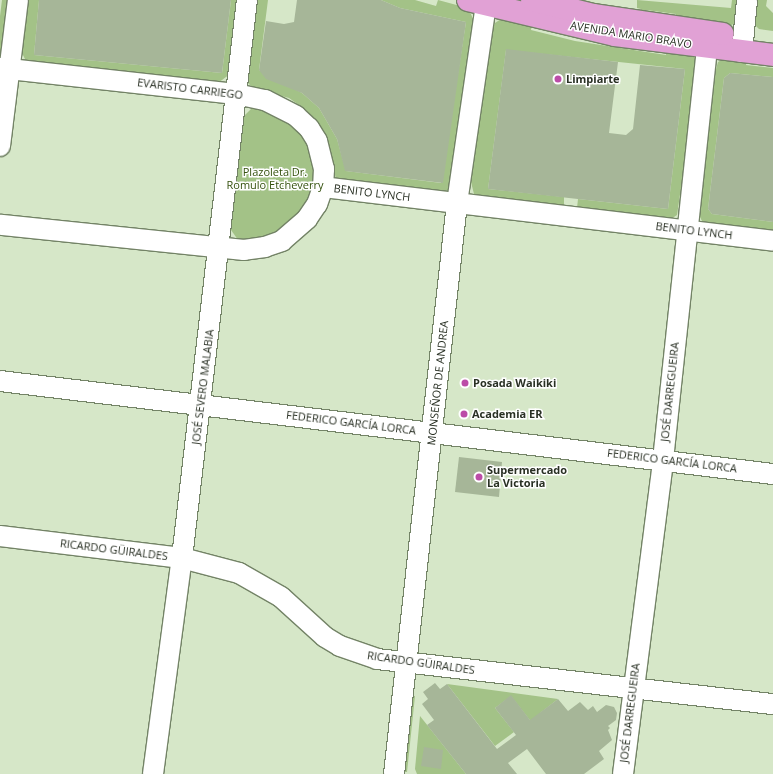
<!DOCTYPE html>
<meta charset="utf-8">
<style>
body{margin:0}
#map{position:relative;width:773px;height:774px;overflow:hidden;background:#d6e7c8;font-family:"Open Sans",sans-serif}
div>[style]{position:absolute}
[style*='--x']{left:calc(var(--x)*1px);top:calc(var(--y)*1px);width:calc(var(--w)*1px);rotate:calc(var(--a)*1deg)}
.green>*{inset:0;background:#a3c287}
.building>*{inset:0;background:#a6b698}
.roads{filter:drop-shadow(1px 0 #738366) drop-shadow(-1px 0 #738366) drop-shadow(0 1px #738366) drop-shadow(0 -1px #738366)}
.minor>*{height:20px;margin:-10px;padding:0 10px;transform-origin:10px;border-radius:10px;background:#fff}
.major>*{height:22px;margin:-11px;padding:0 11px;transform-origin:11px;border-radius:11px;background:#e1a1d5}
.dots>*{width:11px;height:11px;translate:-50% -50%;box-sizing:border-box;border:2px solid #fff;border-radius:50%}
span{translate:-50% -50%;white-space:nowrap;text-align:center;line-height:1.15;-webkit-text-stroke:3px #fff;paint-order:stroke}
.street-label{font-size:11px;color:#293024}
.poi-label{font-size:11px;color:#293024;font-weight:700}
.left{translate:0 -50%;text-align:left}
.park-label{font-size:11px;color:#34510d}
</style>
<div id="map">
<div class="green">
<i style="clip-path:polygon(2px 0,12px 0,0 57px,0 16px)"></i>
<i style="clip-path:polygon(27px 0,39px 0,34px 55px,222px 73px,231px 0,240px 0,230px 74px,218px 83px,26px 61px,21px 51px)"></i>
<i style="clip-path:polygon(255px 0,268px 0,259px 70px,302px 93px,319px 108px,337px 139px,346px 171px,441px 183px,466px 22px,400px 8px,381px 0,415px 0,436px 6px,438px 0,464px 7px,469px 10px,475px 23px,450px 187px,448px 190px,444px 192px,336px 179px,327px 143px,306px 110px,289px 98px,253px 88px,246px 81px)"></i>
<i style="clip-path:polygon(637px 0,731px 8px,732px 0,740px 0,736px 23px,729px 26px,676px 19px,676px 14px,646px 10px,645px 15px,640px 14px,641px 9px,637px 8px)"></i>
<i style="clip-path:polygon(756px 0,767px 0,766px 6px,773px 13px,773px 31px,759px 29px,754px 24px)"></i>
<i style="clip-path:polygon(501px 19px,532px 24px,531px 30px,575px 41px,666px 55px,667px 49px,693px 55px,699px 65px,677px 215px,671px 219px,577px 208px,578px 199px,668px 209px,685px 69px,506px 50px,488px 189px,564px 197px,564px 207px,477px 196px,474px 194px,471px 182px,491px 32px,495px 23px)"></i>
<i style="clip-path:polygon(723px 59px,747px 59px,746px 65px,773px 68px,773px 77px,730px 73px,724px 78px,708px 209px,712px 214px,773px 222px,773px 231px,708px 223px,702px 221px,699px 215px,716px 69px,718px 62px)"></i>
<i style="clip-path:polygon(253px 107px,273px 112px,299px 131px,310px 147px,314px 168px,314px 185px,306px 207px,283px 230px,253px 241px,238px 240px,229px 227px,244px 116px)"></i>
<i style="clip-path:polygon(447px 684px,558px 699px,540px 713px,556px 735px,547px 742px,511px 696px,495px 708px,514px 732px,495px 746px)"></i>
<i style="clip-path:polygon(411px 696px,415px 696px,407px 772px,403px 772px)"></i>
<i style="clip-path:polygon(420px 716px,466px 774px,417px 774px,415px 769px)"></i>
</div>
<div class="building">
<i style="clip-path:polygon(39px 0,231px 0,222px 73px,34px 55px)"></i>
<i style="clip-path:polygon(297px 0,381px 0,400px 8px,466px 22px,443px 183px,345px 171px,337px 139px,319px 108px,302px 93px,266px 79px,259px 70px,266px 21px,284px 24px,294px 22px)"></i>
<i style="clip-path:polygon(506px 49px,618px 62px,609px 133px,626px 135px,633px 129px,640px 65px,685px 69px,668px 209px,488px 189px)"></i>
<i style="clip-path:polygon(730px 73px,773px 77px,773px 222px,712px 214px,708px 209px,724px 78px)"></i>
<i style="clip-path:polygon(459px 457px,502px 462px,499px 497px,455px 492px)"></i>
<i style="clip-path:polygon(435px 683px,440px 689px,447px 684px,497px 749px,516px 735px,495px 708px,511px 695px,530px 720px,558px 699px,568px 711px,580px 702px,588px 710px,593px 706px,597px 712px,606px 705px,614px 707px,617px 713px,616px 720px,608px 726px,610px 728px,608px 730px,612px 740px,599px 751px,604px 759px,584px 774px,546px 774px,527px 749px,508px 763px,517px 774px,466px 774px,427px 725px,434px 720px,422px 704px,428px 699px,423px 692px)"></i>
<i style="clip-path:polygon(424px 747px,443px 750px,441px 769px,421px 766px)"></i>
</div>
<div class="roads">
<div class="minor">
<i style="--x:742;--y:52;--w:52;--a:-84.5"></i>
<i style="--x:0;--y:68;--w:237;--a:6.3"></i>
<i style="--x:236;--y:94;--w:30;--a:12"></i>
<i style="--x:265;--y:100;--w:35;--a:27"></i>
<i style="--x:296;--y:116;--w:18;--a:43"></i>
<i style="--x:309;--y:128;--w:15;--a:58"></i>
<i style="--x:317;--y:141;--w:29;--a:76"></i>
<i style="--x:324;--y:169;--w:18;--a:93"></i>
<i style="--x:323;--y:187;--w:18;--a:109"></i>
<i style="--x:317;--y:204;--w:18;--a:124"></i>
<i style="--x:307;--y:219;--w:33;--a:139"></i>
<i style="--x:282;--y:241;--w:18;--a:161"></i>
<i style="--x:265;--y:247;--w:21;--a:172"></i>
<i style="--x:244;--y:250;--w:245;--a:-174.1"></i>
<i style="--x:0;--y:146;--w:147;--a:-83"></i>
<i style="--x:323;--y:187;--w:453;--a:6.8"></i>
<i style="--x:0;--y:381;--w:779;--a:6.86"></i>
<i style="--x:0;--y:536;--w:183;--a:6.9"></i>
<i style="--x:182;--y:558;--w:59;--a:14.7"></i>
<i style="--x:239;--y:573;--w:48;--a:29.7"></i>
<i style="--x:281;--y:597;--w:59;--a:42.3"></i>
<i style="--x:325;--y:637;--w:17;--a:31"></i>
<i style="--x:340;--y:646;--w:39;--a:19"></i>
<i style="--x:377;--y:659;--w:399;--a:6.5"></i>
<i style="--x:153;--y:774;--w:218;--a:-82.4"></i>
<i style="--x:182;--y:558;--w:562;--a:-83.36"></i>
<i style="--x:394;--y:774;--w:574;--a:-83.7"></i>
<i style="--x:457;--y:203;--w:200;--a:-81.7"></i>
<i style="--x:486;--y:5;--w:12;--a:-24"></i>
<i style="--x:623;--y:774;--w:317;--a:-82.7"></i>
<i style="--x:663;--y:460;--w:430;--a:-83.9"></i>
</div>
<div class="major">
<i style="--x:468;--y:0;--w:151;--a:13.4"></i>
<i style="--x:615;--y:35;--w:159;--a:7.2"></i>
<i style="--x:532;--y:0;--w:63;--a:13.8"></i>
<i style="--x:593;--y:15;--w:131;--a:8.3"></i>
</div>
</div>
<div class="dots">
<i style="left:558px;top:79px;background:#bc4ca8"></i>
<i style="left:465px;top:383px;background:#bc4ca8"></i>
<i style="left:464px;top:414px;background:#bc4ca8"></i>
<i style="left:479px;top:477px;background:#bc4ca8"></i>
</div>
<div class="street-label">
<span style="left:631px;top:35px;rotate:9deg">AVENIDA MARIO BRAVO</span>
<span style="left:190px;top:89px;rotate:7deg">EVARISTO CARRIEGO</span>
<span style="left:372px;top:193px;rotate:7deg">BENITO LYNCH</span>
<span style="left:694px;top:231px;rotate:7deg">BENITO LYNCH</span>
<span style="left:438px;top:383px;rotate:-84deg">MONSEÑOR DE ANDREA</span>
<span style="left:203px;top:387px;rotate:-83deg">JOSÉ SEVERO MALABIA</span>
<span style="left:670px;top:392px;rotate:-84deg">JOSÉ DARREGUEIRA</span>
<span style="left:351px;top:423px;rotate:7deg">FEDERICO GARCÍA LORCA</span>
<span style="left:672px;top:461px;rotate:7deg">FEDERICO GARCÍA LORCA</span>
<span style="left:114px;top:550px;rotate:7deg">RICARDO GÜIRALDES</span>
<span style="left:421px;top:663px;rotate:8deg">RICARDO GÜIRALDES</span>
<span style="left:630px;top:713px;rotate:-83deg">JOSÉ DARREGUEIRA</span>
</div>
<div class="poi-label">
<span class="left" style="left:566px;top:79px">Limpiarte</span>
<span class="left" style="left:473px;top:383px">Posada Waikiki</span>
<span class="left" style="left:472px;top:414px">Academia ER</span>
<span class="left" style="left:487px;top:477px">Supermercado<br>La Victoria</span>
</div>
<div class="park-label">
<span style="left:275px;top:179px">Plazoleta Dr.<br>Romulo Etcheverry</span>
</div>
</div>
